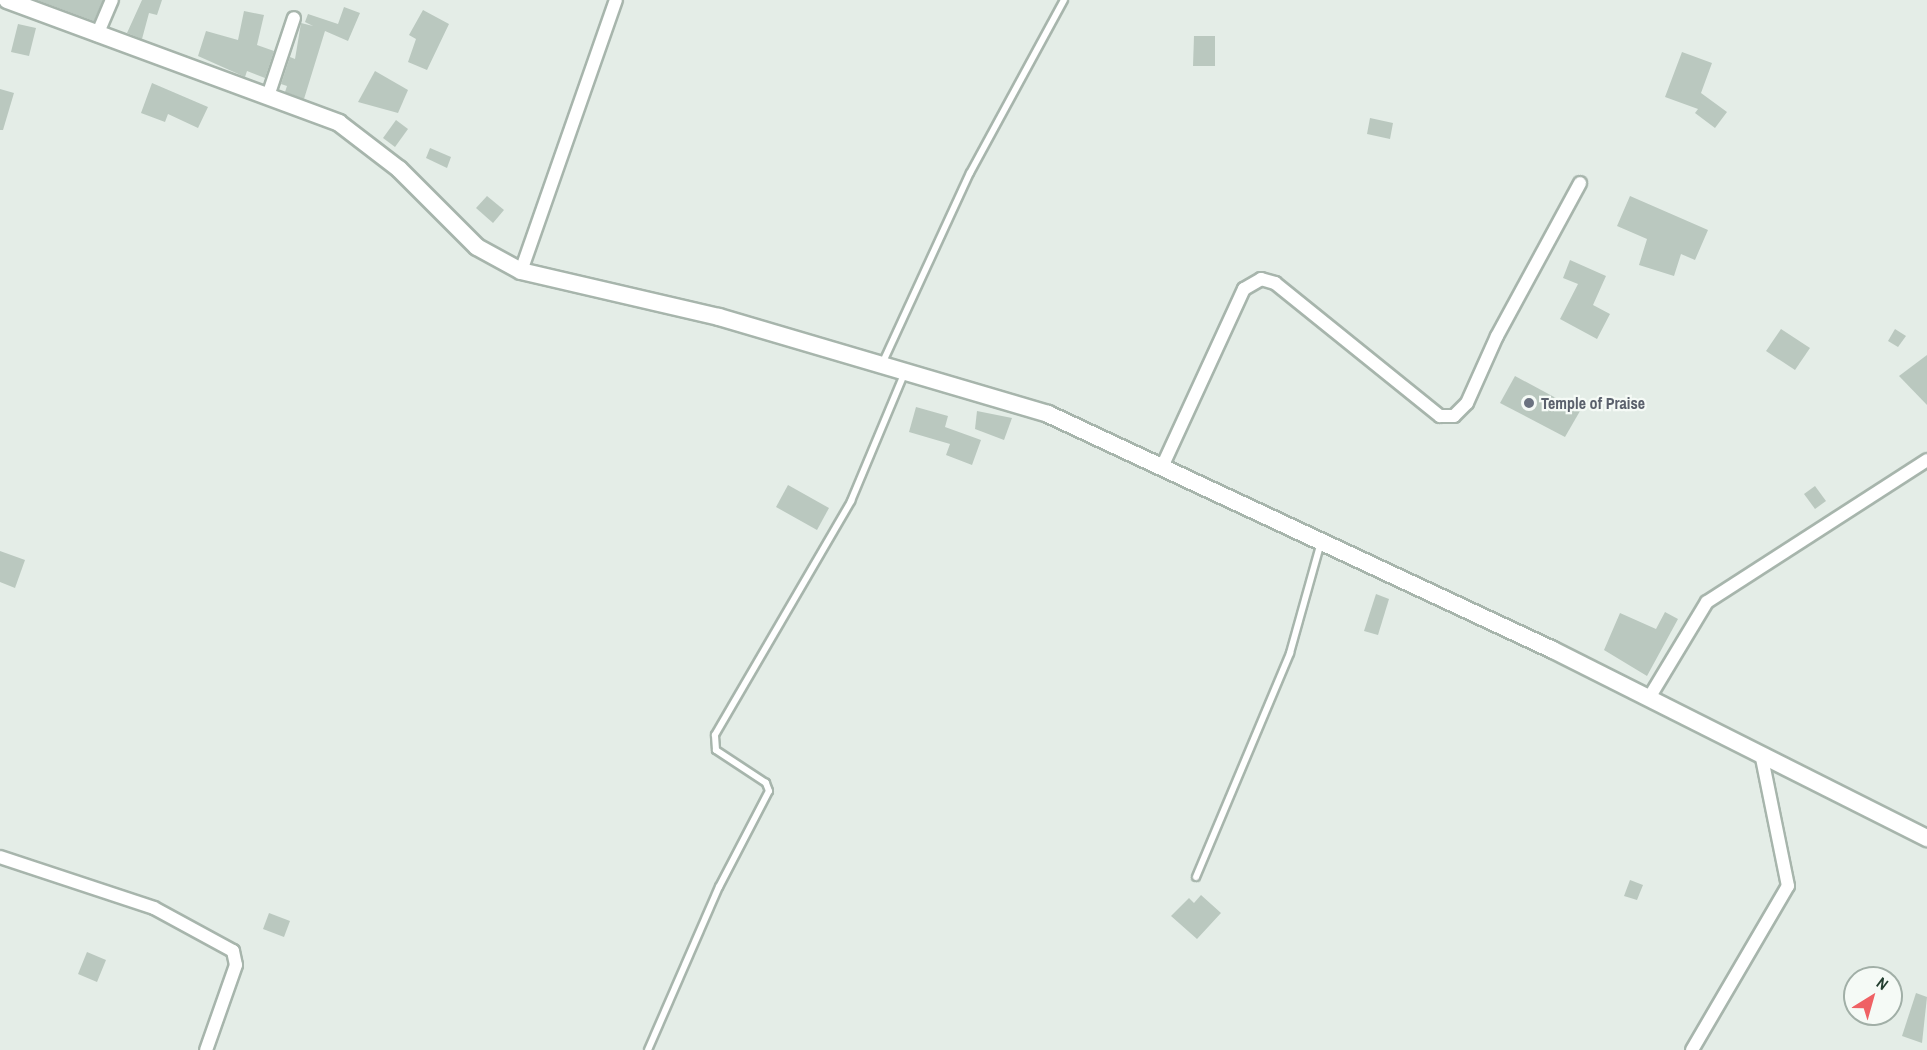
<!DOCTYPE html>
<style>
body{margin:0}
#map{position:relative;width:1927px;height:1050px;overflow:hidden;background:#e4ede7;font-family:"Archivo Narrow",sans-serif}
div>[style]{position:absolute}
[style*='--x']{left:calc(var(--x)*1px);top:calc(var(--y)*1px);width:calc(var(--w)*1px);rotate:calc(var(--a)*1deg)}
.building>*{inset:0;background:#bac8bf}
.roads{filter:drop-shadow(2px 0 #a7b5ac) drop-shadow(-2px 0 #a7b5ac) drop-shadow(0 2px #a7b5ac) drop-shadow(0 -2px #a7b5ac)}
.service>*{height:6px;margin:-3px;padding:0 3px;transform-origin:3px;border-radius:3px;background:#fff}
.minor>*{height:12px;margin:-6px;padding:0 6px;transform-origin:6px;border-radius:6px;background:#fff}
.tertiary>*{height:16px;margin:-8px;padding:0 8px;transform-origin:8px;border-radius:8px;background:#fff}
.dots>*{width:16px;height:16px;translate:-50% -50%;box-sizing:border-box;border:3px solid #f5faf6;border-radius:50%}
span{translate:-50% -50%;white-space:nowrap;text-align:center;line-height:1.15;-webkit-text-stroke:4.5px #f5faf6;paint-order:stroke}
.worship-label{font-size:16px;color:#5b616d;font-weight:700}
.left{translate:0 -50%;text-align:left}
.north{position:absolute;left:1843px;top:966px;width:60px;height:60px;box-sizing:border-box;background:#f5faf6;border:2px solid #a1afa7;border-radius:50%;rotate:37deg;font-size:16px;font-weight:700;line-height:24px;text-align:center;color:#243f30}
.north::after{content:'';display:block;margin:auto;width:21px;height:27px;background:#ef6164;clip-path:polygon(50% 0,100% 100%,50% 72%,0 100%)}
</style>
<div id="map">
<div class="building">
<i style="clip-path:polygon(37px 0,103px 0,94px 21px)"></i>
<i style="clip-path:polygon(142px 0,162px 0,157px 15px,149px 13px,142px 39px,127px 33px)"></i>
<i style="clip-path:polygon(344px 7px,360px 13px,348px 41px,325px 31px,304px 99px,285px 92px,287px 86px,281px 84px,290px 57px,295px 59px,301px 23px,313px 26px,305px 22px,308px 14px,338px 24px)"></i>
<i style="clip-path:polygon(423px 10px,449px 24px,427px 70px,408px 62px,416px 39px,409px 35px)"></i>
<i style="clip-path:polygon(244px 11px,264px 15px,257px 45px,274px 51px,265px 78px,247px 71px,245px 77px,198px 56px,206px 31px,238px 40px)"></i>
<i style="clip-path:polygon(18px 24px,36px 28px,29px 56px,11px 52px)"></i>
<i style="clip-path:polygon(1194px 36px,1215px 36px,1215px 66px,1193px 66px)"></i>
<i style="clip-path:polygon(1682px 52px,1712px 63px,1701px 93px,1727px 112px,1715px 128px,1695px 113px,1698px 109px,1665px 97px)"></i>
<i style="clip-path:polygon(375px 71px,408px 90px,398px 113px,358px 102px)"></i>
<i style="clip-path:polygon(152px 83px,208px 107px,198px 128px,168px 114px,165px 122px,141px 113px)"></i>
<i style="clip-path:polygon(0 89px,14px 93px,3px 130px,0 130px)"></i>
<i style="clip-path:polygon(1370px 118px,1393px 123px,1390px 139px,1367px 134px)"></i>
<i style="clip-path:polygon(396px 120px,408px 129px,395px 147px,383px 138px)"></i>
<i style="clip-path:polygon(430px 148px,451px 157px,447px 168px,426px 158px)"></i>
<i style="clip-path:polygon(487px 196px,504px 210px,493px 223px,476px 208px)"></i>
<i style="clip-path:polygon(1630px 196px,1708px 230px,1695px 260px,1681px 254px,1674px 276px,1639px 265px,1647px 239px,1617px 226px)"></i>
<i style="clip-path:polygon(1570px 260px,1606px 276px,1593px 305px,1610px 314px,1597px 339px,1560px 319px,1578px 284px,1563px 278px)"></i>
<i style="clip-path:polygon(1781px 329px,1810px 348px,1795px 370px,1766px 351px)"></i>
<i style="clip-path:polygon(1895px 329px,1906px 336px,1898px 347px,1888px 341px)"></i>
<i style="clip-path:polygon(1927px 355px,1927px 405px,1899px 376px)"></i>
<i style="clip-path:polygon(1515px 376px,1580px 411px,1565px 437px,1500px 403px)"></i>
<i style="clip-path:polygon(916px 407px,948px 416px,945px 427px,981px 440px,972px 465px,946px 455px,950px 444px,909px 432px)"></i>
<i style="clip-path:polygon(977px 411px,1012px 418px,1004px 440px,975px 429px)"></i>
<i style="clip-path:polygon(788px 485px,829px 508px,817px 530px,776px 507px)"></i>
<i style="clip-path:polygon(1815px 486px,1826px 501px,1815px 509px,1804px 494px)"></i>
<i style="clip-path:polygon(0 551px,25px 560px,15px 588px,0 582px)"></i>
<i style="clip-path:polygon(1376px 594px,1389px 599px,1378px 635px,1364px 631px)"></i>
<i style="clip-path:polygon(1665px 612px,1678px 619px,1647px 676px,1604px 650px,1620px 613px,1656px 629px)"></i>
<i style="clip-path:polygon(1630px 880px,1643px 885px,1637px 900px,1624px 896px)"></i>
<i style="clip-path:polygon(1201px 895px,1221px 913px,1197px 939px,1171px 916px,1189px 898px,1194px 903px)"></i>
<i style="clip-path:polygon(269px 913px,290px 921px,284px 937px,263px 929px)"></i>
<i style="clip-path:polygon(87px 952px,106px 960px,97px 982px,78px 974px)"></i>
<i style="clip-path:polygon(1916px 993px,1927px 997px,1922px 1043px,1902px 1036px)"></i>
</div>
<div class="roads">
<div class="service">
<i style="--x:882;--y:364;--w:210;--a:-65.3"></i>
<i style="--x:970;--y:173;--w:197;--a:-61.5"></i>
<i style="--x:1196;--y:877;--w:243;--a:-67.2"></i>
<i style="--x:1290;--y:653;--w:115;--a:-74.4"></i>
<i style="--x:648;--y:1050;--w:178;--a:-66.5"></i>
<i style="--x:719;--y:887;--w:108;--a:-62.5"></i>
<i style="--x:769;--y:791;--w:9;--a:-111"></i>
<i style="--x:766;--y:783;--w:60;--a:-146.6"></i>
<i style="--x:716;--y:750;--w:15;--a:-94"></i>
<i style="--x:715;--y:735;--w:271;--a:-59.8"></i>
<i style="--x:851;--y:501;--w:138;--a:-67.3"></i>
</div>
<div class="minor">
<i style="--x:97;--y:35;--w:38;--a:-67"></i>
<i style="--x:268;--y:96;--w:82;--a:-71.6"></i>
<i style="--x:521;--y:271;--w:287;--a:-70.7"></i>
<i style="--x:1162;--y:467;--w:196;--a:-65.3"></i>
<i style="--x:1244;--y:289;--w:20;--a:-30"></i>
<i style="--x:1261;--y:279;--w:15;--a:16"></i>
<i style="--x:1275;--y:283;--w:212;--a:38.9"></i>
<i style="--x:1440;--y:416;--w:14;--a:0"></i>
<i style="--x:1454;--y:416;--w:18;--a:-45"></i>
<i style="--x:1467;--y:403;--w:73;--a:-65.9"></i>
<i style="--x:1497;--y:336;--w:174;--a:-61.5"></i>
<i style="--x:1649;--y:698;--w:112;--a:-58.9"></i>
<i style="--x:1707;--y:602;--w:262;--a:-32.8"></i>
<i style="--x:0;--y:857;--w:162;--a:18.3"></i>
<i style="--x:154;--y:908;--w:90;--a:28.6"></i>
<i style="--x:233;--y:951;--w:14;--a:78"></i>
<i style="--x:236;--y:965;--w:90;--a:109.4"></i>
<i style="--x:1692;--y:1050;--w:190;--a:-59.7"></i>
<i style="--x:1788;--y:886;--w:131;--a:-101.5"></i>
</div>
<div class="tertiary">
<i style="--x:7;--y:0;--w:354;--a:20.3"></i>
<i style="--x:339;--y:123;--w:76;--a:37.5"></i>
<i style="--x:399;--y:169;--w:110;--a:45"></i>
<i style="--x:477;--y:247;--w:50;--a:28.6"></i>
<i style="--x:521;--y:271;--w:203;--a:13.1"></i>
<i style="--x:719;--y:317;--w:343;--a:16.4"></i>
<i style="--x:1048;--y:414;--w:557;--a:25.05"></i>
<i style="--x:1553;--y:650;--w:419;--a:26.7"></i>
</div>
</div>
<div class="dots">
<i style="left:1529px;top:403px;background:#6b7280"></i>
</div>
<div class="worship-label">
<span class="left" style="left:1541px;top:403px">Temple of Praise</span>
</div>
<div class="north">N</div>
</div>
